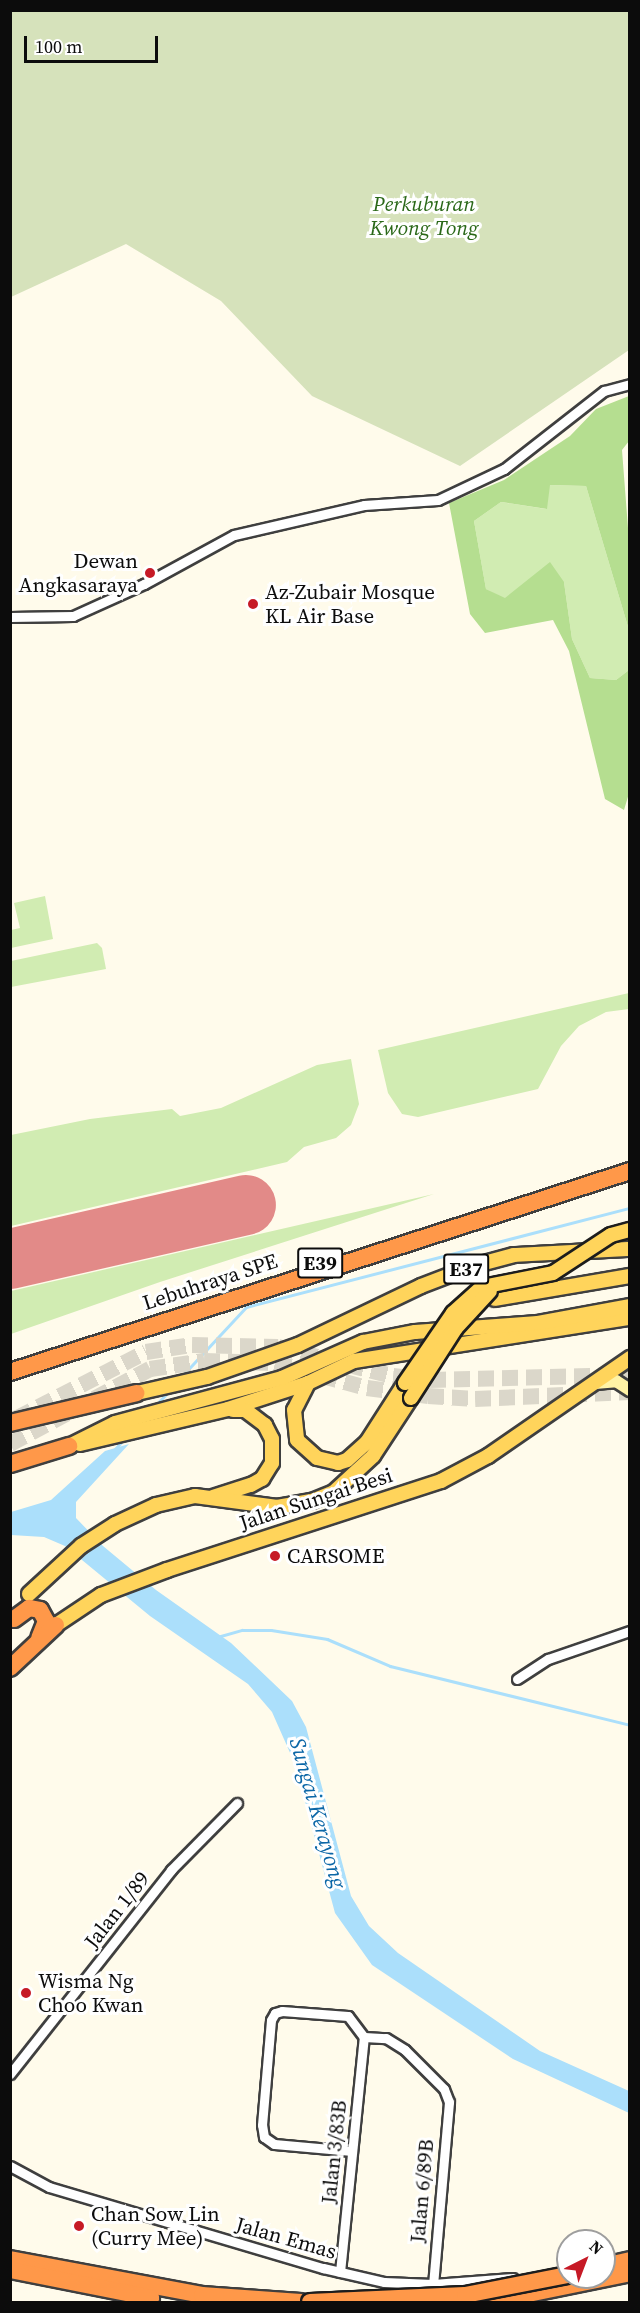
<!DOCTYPE html>
<style>
body{margin:0}
#map{position:relative;width:640px;height:2313px;overflow:hidden;background:#fffbeb;font-family:"Source Serif 4",serif}
div>[style]{position:absolute}
[style*='--x']{left:calc(var(--x)*1px);top:calc(var(--y)*1px);width:calc(var(--w)*1px);rotate:calc(var(--a)*1deg)}
.green>*{inset:0;background:#d1ecb2}
.forest>*{inset:0;background:#b5de90}
.cemetery>*{inset:0;background:#d6e2bb}
.water>*{inset:0;background:#abdffb}
.stream>*{height:3px;margin:-1.5px;padding:0 1.5px;transform-origin:1.5px;border-radius:1.5px;background:#abdffb}
.runway>*{height:60px;margin:-30px;padding:0 30px;transform-origin:30px;border-radius:30px;background:#e28a88}
.highway-tunnel>*{height:16px;margin-top:-8px;transform-origin:0;background:repeating-linear-gradient(90deg,#dbd7ca 0 16px,transparent 0 24px)}
.roads{filter:drop-shadow(2px 0 #3f3f3f) drop-shadow(-2px 0 #3f3f3f) drop-shadow(0 2px #3f3f3f) drop-shadow(0 -2px #3f3f3f)}
.street>*{height:9px;margin:-4.5px;padding:0 4.5px;transform-origin:4.5px;border-radius:4.5px;background:#fff}
.secondary>*{height:12px;margin:-6px;padding:0 6px;transform-origin:6px;border-radius:6px;background:#fff3a6}
.primary>*{height:14px;margin:-7px;padding:0 7px;transform-origin:7px;border-radius:7px;background:#ffd45b}
.highway>*{height:16px;margin:-8px;padding:0 8px;transform-origin:8px;border-radius:8px;background:#ff9849}
.bridges{filter:drop-shadow(2px 0 #1d1d1d) drop-shadow(-2px 0 #1d1d1d) drop-shadow(0 2px #1d1d1d) drop-shadow(0 -2px #1d1d1d)}
.primary-bridge>*{height:14px;margin:-7px;padding:0 7px;transform-origin:7px;border-radius:7px;background:#ffd45b}
.highway-bridge>*{height:16px;margin:-8px;padding:0 8px;transform-origin:8px;border-radius:8px;background:#ff9849}
.dots>*{width:16px;height:16px;translate:-50% -50%;box-sizing:border-box;border:3px solid #fff;border-radius:50%}
span{translate:-50% -50%;white-space:nowrap;text-align:center;line-height:1.15;-webkit-text-stroke:6px #fff;paint-order:stroke}
.shield-label span{padding:2px 4px;background:#fff;border:2px solid;border-radius:4px;-webkit-text-stroke-width:0}
.shield-label{font-size:20px;color:#0c0c0c;font-weight:700}
.park-label{font-size:21px;color:#2a6818;font-style:italic}
.poi-label{font-size:21px;color:#0c0c0c}
.right{translate:-100% -50%;text-align:right}
.left{translate:0 -50%;text-align:left}
.street-label{font-size:21px;color:#0c0c0c}
.water-label{font-size:22px;color:#0c67a7;font-style:italic}
.frame{position:absolute;inset:0;border:12px solid #0c0c0c;pointer-events:none}
.north{position:absolute;left:556px;top:2229px;width:60px;height:60px;box-sizing:border-box;background:#fff;border:2px solid #9e9e9e;border-radius:50%;rotate:42deg;font-size:16px;font-weight:700;line-height:24px;text-align:center;color:#0c0c0c}
.north::after{content:'';display:block;margin:auto;width:21px;height:27px;background:#c61a26;clip-path:polygon(50% 0,100% 100%,50% 72%,0 100%)}
.scale{position:absolute;left:24px;top:36px;width:134px;height:27px;box-sizing:border-box;border:3px solid #0c0c0c;border-top:0;padding-left:8px;font-size:18px;line-height:21px;white-space:nowrap;color:#0c0c0c;-webkit-text-stroke:4px #fff;paint-order:stroke}
</style>
<div id="map">
<div class="green">
<i style="clip-path:polygon(549px 485px,586px 486px,629px 630px,629px 670px,616px 680px,590px 678px,572px 639px,564px 582px,505px 599px,486px 589px,474px 521px,501px 502px,546px 509px)"></i>
<i style="clip-path:polygon(45px 896px,53px 939px,11px 948px,11px 930px,20px 928px,14px 903px)"></i>
<i style="clip-path:polygon(97px 943px,102px 948px,106px 969px,11px 987px,11px 961px)"></i>
<i style="clip-path:polygon(629px 993px,629px 1009px,606px 1012px,579px 1026px,561px 1046px,538px 1089px,418px 1117px,402px 1114px,388px 1093px,378px 1050px)"></i>
<i style="clip-path:polygon(351px 1059px,359px 1104px,351px 1125px,336px 1138px,304px 1147px,287px 1162px,11px 1226px,11px 1135px,90px 1119px,172px 1109px,180px 1116px,221px 1108px,317px 1065px)"></i>
<i style="clip-path:polygon(434px 1194px,160px 1282px,11px 1334px,11px 1291px)"></i>
</div>
<div class="forest">
<i style="clip-path:polygon(629px 396px,629px 441px,622px 450px,629px 541px,629px 630px,586px 486px,550px 485px,547px 509px,501px 502px,474px 521px,486px 589px,505px 598px,550px 562px,564px 582px,572px 639px,590px 678px,616px 680px,629px 670px,630px 790px,624px 810px,605px 799px,569px 651px,553px 620px,485px 633px,470px 614px,449px 503px,504px 480px,570px 436px,596px 409px)"></i>
</div>
<div class="cemetery">
<i style="clip-path:polygon(10px 11px,629px 11px,629px 350px,460px 466px,312px 396px,221px 301px,126px 244px,11px 297px)"></i>
</div>
<div class="water">
<i style="clip-path:polygon(129px 1444px,76px 1502px,76px 1518px,103px 1546px,156px 1590px,231px 1643px,292px 1701px,306px 1727px,351px 1896px,369px 1926px,398px 1953px,540px 2051px,629px 2091px,629px 2113px,513px 2059px,372px 1965px,335px 1913px,295px 1764px,272px 1712px,248px 1684px,150px 1616px,65px 1546px,44px 1537px,11px 1535px,11px 1512px,51px 1500px,105px 1451px)"></i>
</div>
<div class="stream">
<i style="--x:180;--y:1378;--w:97;--a:-47.1"></i>
<i style="--x:246;--y:1307;--w:397;--a:-14.5"></i>
<i style="--x:154;--y:1407;--w:21;--a:-47"></i>
<i style="--x:113;--y:1451;--w:18;--a:-47"></i>
<i style="--x:217;--y:1637;--w:26;--a:-16"></i>
<i style="--x:242;--y:1630;--w:29;--a:0"></i>
<i style="--x:271;--y:1630;--w:57;--a:9.1"></i>
<i style="--x:327;--y:1639;--w:69;--a:23.2"></i>
<i style="--x:390;--y:1666;--w:247;--a:13.8"></i>
</div>
<div class="runway">
<i style="--x:10;--y:1259;--w:242;--a:-12.9"></i>
</div>
<div class="highway-tunnel">
<i style="--x:17;--y:1418;--w:145;--a:-27.1"></i>
<i style="--x:146;--y:1352;--w:47;--a:-8.7"></i>
<i style="--x:192;--y:1345;--w:86;--a:1.3"></i>
<i style="--x:278;--y:1347;--w:119;--a:14.2"></i>
<i style="--x:393;--y:1376;--w:37;--a:6"></i>
<i style="--x:430;--y:1380;--w:200;--a:-1.4"></i>
<i style="--x:10;--y:1444;--w:159;--a:-28.2"></i>
<i style="--x:150;--y:1369;--w:55;--a:-8.4"></i>
<i style="--x:204;--y:1361;--w:71;--a:1.6"></i>
<i style="--x:275;--y:1363;--w:95;--a:15.2"></i>
<i style="--x:367;--y:1388;--w:62;--a:7.5"></i>
<i style="--x:428;--y:1396;--w:47;--a:3.7"></i>
<i style="--x:475;--y:1399;--w:155;--a:-2.6"></i>
</div>
<div class="roads">
<div class="street">
<i style="--x:10;--y:617;--w:63;--a:-0.9"></i>
<i style="--x:73;--y:616;--w:78;--a:-24.3"></i>
<i style="--x:144;--y:584;--w:102;--a:-28.6"></i>
<i style="--x:234;--y:535;--w:133;--a:-13"></i>
<i style="--x:364;--y:505;--w:74;--a:-3.9"></i>
<i style="--x:438;--y:500;--w:73;--a:-25.2"></i>
<i style="--x:504;--y:469;--w:127;--a:-38"></i>
<i style="--x:604;--y:391;--w:27;--a:-15"></i>
<i style="--x:517;--y:1679;--w:37;--a:-33"></i>
<i style="--x:548;--y:1659;--w:87;--a:-18.9"></i>
<i style="--x:10;--y:2074;--w:260;--a:-51.7"></i>
<i style="--x:171;--y:1870;--w:94;--a:-45.4"></i>
<i style="--x:352;--y:2151;--w:78;--a:-174.9"></i>
<i style="--x:274;--y:2144;--w:12;--a:-145"></i>
<i style="--x:264;--y:2137;--w:12;--a:-99"></i>
<i style="--x:262;--y:2125;--w:105;--a:-85.1"></i>
<i style="--x:271;--y:2020;--w:8;--a:-60"></i>
<i style="--x:275;--y:2013;--w:7;--a:-16"></i>
<i style="--x:282;--y:2011;--w:66;--a:4.3"></i>
<i style="--x:348;--y:2016;--w:26;--a:53"></i>
<i style="--x:364;--y:2037;--w:22;--a:3"></i>
<i style="--x:386;--y:2038;--w:22;--a:32"></i>
<i style="--x:405;--y:2050;--w:55;--a:45"></i>
<i style="--x:444;--y:2089;--w:14;--a:69"></i>
<i style="--x:449;--y:2102;--w:183;--a:95"></i>
<i style="--x:10;--y:2166;--w:44;--a:28.3"></i>
<i style="--x:49;--y:2187;--w:286;--a:16.5"></i>
<i style="--x:323;--y:2268;--w:63;--a:12.9"></i>
<i style="--x:384;--y:2282;--w:49;--a:2.3"></i>
<i style="--x:433;--y:2284;--w:80;--a:-4.3"></i>
<i style="--x:340;--y:2272;--w:236;--a:-84.2"></i>
</div>
<div class="secondary">
<i style="--x:595;--y:1383;--w:21;--a:-5"></i>
<i style="--x:616;--y:1381;--w:17;--a:33"></i>
</div>
<div class="primary">
<i style="--x:495;--y:1299;--w:137;--a:-9.7"></i>
<i style="--x:308;--y:1383;--w:30;--a:117"></i>
<i style="--x:294;--y:1410;--w:30;--a:84"></i>
<i style="--x:297;--y:1440;--w:27;--a:42"></i>
<i style="--x:317;--y:1458;--w:22;--a:13"></i>
<i style="--x:338;--y:1463;--w:9;--a:-18"></i>
<i style="--x:347;--y:1460;--w:27;--a:-42"></i>
<i style="--x:367;--y:1442;--w:70;--a:-57.2"></i>
<i style="--x:137;--y:1393;--w:72;--a:-12.9"></i>
<i style="--x:207;--y:1377;--w:96;--a:-19.4"></i>
<i style="--x:298;--y:1345;--w:136;--a:-25.6"></i>
<i style="--x:421;--y:1286;--w:56;--a:-21"></i>
<i style="--x:473;--y:1266;--w:42;--a:-15"></i>
<i style="--x:514;--y:1255;--w:116;--a:-3"></i>
<i style="--x:80;--y:1444;--w:152;--a:-13.3"></i>
<i style="--x:228;--y:1409;--w:84;--a:-18"></i>
<i style="--x:308;--y:1383;--w:51;--a:-25.6"></i>
<i style="--x:354;--y:1361;--w:279;--a:-8.9"></i>
<i style="--x:69;--y:1446;--w:51;--a:-26.6"></i>
<i style="--x:115;--y:1423;--w:173;--a:-15.1"></i>
<i style="--x:282;--y:1378;--w:89;--a:-24"></i>
<i style="--x:363;--y:1342;--w:53;--a:-10.9"></i>
<i style="--x:415;--y:1332;--w:123;--a:-4.2"></i>
<i style="--x:538;--y:1323;--w:94;--a:-10.5"></i>
<i style="--x:213;--y:1497;--w:40;--a:-18"></i>
<i style="--x:251;--y:1485;--w:13;--a:-29"></i>
<i style="--x:262;--y:1479;--w:19;--a:-58"></i>
<i style="--x:272;--y:1463;--w:24;--a:-90"></i>
<i style="--x:272;--y:1439;--w:16;--a:-117"></i>
<i style="--x:265;--y:1425;--w:25;--a:-143"></i>
<i style="--x:245;--y:1410;--w:12;--a:180"></i>
<i style="--x:29;--y:1594;--w:71;--a:-42.7"></i>
<i style="--x:81;--y:1546;--w:40;--a:-32.9"></i>
<i style="--x:115;--y:1524;--w:45;--a:-24.9"></i>
<i style="--x:156;--y:1505;--w:40;--a:-13"></i>
<i style="--x:195;--y:1496;--w:83;--a:7.6"></i>
<i style="--x:277;--y:1507;--w:36;--a:-10"></i>
<i style="--x:312;--y:1501;--w:24;--a:-22"></i>
<i style="--x:334;--y:1492;--w:53;--a:-42.7"></i>
<i style="--x:373;--y:1456;--w:69;--a:-56.8"></i>
<i style="--x:56;--y:1625;--w:54;--a:-33.7"></i>
<i style="--x:101;--y:1595;--w:71;--a:-20.7"></i>
<i style="--x:167;--y:1570;--w:288;--a:-18"></i>
<i style="--x:441;--y:1481;--w:53;--a:-28"></i>
<i style="--x:488;--y:1456;--w:173;--a:-34.6"></i>
</div>
<div class="highway">
<i style="--x:10;--y:1372;--w:652;--a:-17.96"></i>
<i style="--x:10;--y:1423;--w:130;--a:-13.3"></i>
<i style="--x:10;--y:1464;--w:62;--a:-17"></i>
<i style="--x:14;--y:1619;--w:19;--a:-36"></i>
<i style="--x:29;--y:1608;--w:11;--a:10"></i>
<i style="--x:40;--y:1610;--w:13;--a:61"></i>
<i style="--x:46;--y:1621;--w:18;--a:112"></i>
<i style="--x:10;--y:1668;--w:63;--a:-43.1"></i>
<i style="--x:10;--y:2259;--w:195;--a:10.6"></i>
<i style="--x:202;--y:2295;--w:99;--a:4"></i>
<i style="--x:604;--y:2266;--w:27;--a:-13"></i>
<i style="--x:10;--y:2270;--w:144;--a:11.2"></i>
<i style="--x:489;--y:2302;--w:144;--a:-11.6"></i>
</div>
</div>
<div class="bridges">
<div class="primary-bridge">
<i style="--x:405;--y:1383;--w:85;--a:-55.6"></i>
<i style="--x:453;--y:1313;--w:39;--a:-42"></i>
<i style="--x:482;--y:1287;--w:72;--a:-11.2"></i>
<i style="--x:553;--y:1273;--w:69;--a:-33.2"></i>
<i style="--x:611;--y:1235;--w:20;--a:-15"></i>
<i style="--x:411;--y:1398;--w:83;--a:-57.3"></i>
<i style="--x:456;--y:1328;--w:50;--a:-47.4"></i>
</div>
<div class="highway-bridge">
<i style="--x:310;--y:2302;--w:155;--a:-2.6"></i>
<i style="--x:465;--y:2295;--w:105;--a:-11"></i>
</div>
</div>
<div class="dots">
<i style="left:150px;top:573px;background:#c61a26"></i>
<i style="left:253px;top:604px;background:#c61a26"></i>
<i style="left:275px;top:1556px;background:#c61a26"></i>
<i style="left:26px;top:1993px;background:#c61a26"></i>
<i style="left:79px;top:2226px;background:#c61a26"></i>
</div>
<div class="shield-label">
<span style="left:320px;top:1263px">E39</span>
<span style="left:466px;top:1269px">E37</span>
</div>
<div class="park-label">
<span style="left:424px;top:216px">Perkuburan<br>Kwong Tong</span>
</div>
<div class="poi-label">
<span class="right" style="left:138px;top:573px">Dewan<br>Angkasaraya</span>
<span class="left" style="left:265px;top:604px">Az-Zubair Mosque<br>KL Air Base</span>
<span class="left" style="left:287px;top:1556px">CARSOME</span>
<span class="left" style="left:38px;top:1993px">Wisma Ng<br>Choo Kwan</span>
<span class="left" style="left:91px;top:2226px">Chan Sow Lin<br>(Curry Mee)</span>
</div>
<div class="street-label">
<span style="left:210px;top:1282px;rotate:-18deg">Lebuhraya SPE</span>
<span style="left:316px;top:1499px;rotate:-18deg">Jalan Sungai Besi</span>
<span style="left:117px;top:1910px;rotate:-52deg">Jalan 1/89</span>
<span style="left:334px;top:2152px;rotate:-84deg">Jalan 3/83B</span>
<span style="left:422px;top:2191px;rotate:-85deg">Jalan 6/89B</span>
<span style="left:286px;top:2238px;rotate:16deg">Jalan Emas</span>
</div>
<div class="water-label">
<span style="left:318px;top:1813px;rotate:74deg">Sungai Kerayong</span>
</div>
<div class="frame"></div>
<div class="north">N</div>
<div class="scale">100 m</div>
</div>
